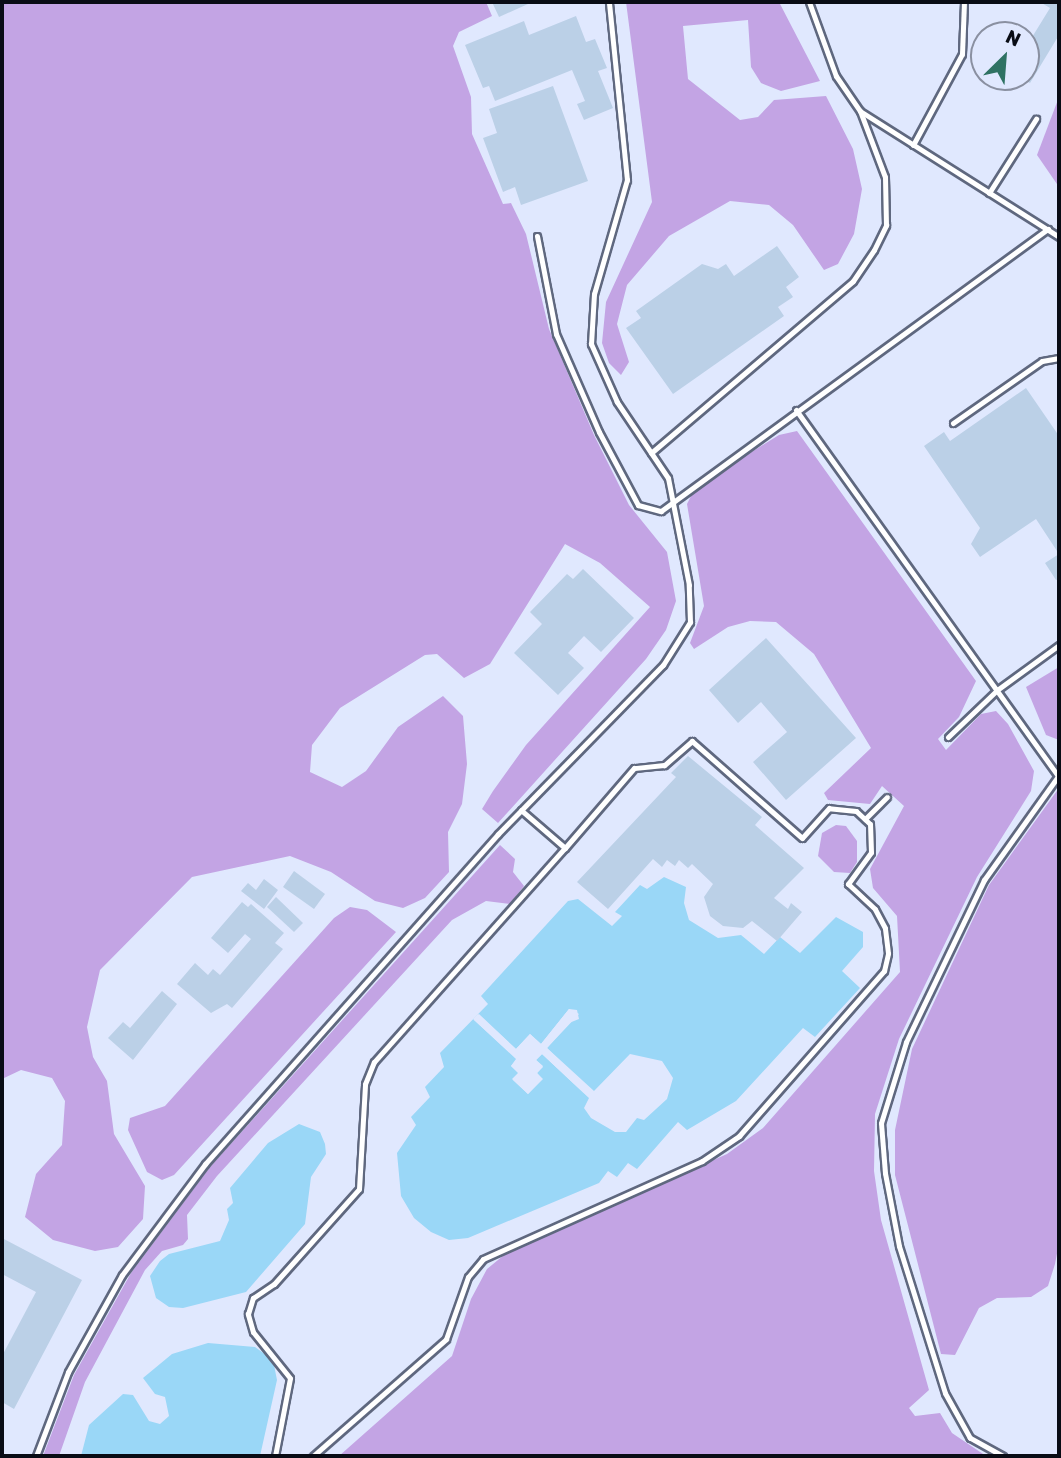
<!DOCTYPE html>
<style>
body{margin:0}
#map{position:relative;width:1061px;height:1458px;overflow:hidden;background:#e0e8fe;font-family:Rubik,sans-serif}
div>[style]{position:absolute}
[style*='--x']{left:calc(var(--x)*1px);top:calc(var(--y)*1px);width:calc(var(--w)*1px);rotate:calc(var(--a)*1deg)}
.forest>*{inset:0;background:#c3a4e4}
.water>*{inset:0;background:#9ad7f7}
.pier>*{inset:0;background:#e0e8fe}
.building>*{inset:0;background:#bbd0e7}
.roads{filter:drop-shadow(2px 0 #5f687f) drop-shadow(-2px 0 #5f687f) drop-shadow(0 2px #5f687f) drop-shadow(0 -2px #5f687f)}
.lane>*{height:5px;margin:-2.5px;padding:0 2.5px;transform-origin:2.5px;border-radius:2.5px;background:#fff}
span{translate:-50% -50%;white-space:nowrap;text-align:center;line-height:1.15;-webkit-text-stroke:5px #e0e8fe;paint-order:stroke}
.frame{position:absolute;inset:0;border:4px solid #090c15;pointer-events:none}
.north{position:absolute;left:970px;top:21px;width:70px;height:70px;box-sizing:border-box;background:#e0e8fe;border:2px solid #8a90a1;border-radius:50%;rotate:25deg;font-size:19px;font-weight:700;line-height:28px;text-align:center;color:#090c15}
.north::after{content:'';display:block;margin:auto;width:24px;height:32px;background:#2f7263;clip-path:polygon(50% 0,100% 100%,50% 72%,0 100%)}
</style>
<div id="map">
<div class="forest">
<i style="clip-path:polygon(2px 2px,486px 2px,492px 16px,459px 32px,453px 46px,471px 97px,472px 134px,503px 204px,511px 203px,526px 234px,549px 329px,594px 435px,629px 505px,667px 552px,676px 601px,666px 630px,646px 659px,498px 823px,482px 809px,493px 791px,526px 745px,650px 607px,600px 563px,565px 544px,490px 664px,464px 678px,437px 654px,425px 655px,340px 708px,312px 745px,310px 772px,342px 787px,366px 771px,398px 727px,443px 696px,463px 716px,467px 764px,462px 804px,448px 832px,449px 872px,425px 898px,403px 908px,375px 901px,331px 872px,290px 856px,192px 877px,100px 970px,87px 1027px,93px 1057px,107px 1081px,114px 1134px,145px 1186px,143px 1219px,118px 1247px,95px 1251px,53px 1240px,25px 1217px,36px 1174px,62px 1145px,65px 1101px,52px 1078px,21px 1070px,2px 1079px)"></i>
<i style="clip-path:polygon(626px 2px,779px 2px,820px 81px,781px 91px,761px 83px,751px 67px,748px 20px,683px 26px,688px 79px,740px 120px,758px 117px,774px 100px,826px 96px,853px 149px,862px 189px,854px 234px,838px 264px,824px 270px,793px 225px,769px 205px,730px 201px,669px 236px,627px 285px,617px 324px,629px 362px,621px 375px,609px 363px,602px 343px,606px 302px,652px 202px)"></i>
<i style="clip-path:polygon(1059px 97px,1059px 187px,1037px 155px)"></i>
<i style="clip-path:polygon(797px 431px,976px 681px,959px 717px,938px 739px,946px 750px,981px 714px,996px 711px,1008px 724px,1034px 771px,1031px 791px,977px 877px,899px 1039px,875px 1114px,874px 1171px,881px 1220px,929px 1390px,909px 1408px,915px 1416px,940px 1413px,952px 1433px,986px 1456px,339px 1456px,452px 1356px,471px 1299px,487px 1269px,509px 1251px,727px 1154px,763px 1128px,900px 972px,897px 916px,873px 888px,870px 869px,904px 806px,882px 786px,870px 804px,828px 800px,824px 793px,871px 748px,814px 654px,776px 622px,750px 621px,728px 627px,694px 649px,690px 643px,704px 606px,687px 504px,696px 486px,779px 435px)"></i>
<i style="clip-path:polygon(1059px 667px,1059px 740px,1046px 735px,1026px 687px)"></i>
<i style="clip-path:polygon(1059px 788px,1059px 1243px,1055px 1264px,1048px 1286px,1031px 1297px,997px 1298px,979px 1308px,955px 1355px,941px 1354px,895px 1175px,895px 1130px,912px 1049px,989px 885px)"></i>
<i style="clip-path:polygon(836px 825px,846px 826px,857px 841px,857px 862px,850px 873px,834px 872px,818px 856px,822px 833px)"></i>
<i style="clip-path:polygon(500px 845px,515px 859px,513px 872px,524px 886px,510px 904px,486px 901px,452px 920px,217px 1176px,187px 1215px,188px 1239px,183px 1245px,162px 1251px,145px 1270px,85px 1382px,59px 1456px,43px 1456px,74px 1375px,131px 1273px,210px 1167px)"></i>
<i style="clip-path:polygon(350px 907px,367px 910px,396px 932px,174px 1175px,162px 1180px,147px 1172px,128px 1130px,130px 1118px,165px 1106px,334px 918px)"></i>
</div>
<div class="water">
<i style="clip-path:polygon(evenodd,664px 877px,686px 887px,684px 903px,689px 920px,718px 938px,741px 935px,764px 954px,780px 937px,800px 953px,836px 917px,863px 932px,863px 947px,842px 971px,860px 988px,815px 1037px,803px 1028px,736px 1101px,687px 1130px,678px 1122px,637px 1169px,628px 1163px,617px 1177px,608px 1171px,599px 1183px,468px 1238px,449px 1240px,431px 1232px,414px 1218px,401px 1196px,397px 1153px,416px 1125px,411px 1117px,430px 1097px,425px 1087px,444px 1067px,440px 1053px,488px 1004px,481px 996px,568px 901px,578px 899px,612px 926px,622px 916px,615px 912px,640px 885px,647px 889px,664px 877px,569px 1009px,579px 1014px,547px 1048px,594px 1091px,630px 1054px,662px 1061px,673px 1078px,667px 1099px,644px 1120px,637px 1118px,626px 1132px,615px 1132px,591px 1118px,584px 1108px,589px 1098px,542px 1054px,536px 1060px,543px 1066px,537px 1073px,542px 1079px,528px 1094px,513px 1080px,519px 1073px,511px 1066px,517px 1059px,474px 1020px,479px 1014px,516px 1049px,530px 1034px,541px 1044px,569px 1009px)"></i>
<i style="clip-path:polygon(299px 1124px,320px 1132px,325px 1144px,326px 1154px,311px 1177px,305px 1224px,246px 1292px,183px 1308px,169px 1307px,156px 1298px,150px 1276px,160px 1261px,169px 1254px,220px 1241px,229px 1220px,227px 1209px,233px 1203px,230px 1188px,268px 1143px)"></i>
<i style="clip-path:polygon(208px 1343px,255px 1347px,273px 1360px,277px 1380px,260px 1456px,81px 1456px,89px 1425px,123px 1394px,133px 1395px,149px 1421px,160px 1424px,169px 1416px,165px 1397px,155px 1394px,143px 1378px,172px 1354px)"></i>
</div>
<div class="pier">
<i style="clip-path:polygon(569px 1009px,577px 1010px,579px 1019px,569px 1023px,547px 1048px,592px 1094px,543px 1046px,530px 1039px,515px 1052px,478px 1019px,520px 1057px,516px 1066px,522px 1073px,517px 1079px,528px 1089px,538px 1079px,533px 1059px,543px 1051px,589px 1098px,542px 1054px,536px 1060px,543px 1067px,537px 1073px,543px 1079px,528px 1094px,512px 1079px,518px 1073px,511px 1066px,516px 1059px,473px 1019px,478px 1014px,516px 1049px,530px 1034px,541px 1044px)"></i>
</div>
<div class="building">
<i style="clip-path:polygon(492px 2px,527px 2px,528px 4px,499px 17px)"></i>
<i style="clip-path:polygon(1040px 2px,1059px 2px,1059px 35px,1030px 83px,1020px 77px,1026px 77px,1026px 47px,1050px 8px)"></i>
<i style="clip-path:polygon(576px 16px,586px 42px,595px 39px,607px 68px,598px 71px,613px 108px,584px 120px,577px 104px,585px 101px,572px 70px,495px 101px,489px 86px,483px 88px,465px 45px,524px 21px,529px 35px)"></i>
<i style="clip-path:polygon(553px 86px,588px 181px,521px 205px,515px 187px,503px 192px,483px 138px,497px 133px,489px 109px)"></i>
<i style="clip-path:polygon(777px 246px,799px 277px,786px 287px,793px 297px,778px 307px,784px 316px,673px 394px,626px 328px,641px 318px,636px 311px,702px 264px,718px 269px,726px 264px,734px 276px)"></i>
<i style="clip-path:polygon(1026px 388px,1059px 436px,1059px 579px,1056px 580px,1045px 563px,1059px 554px,1036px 519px,980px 557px,971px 544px,980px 528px,924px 446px,944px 432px,950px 441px)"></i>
<i style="clip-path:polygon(583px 569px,634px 618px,601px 652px,584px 636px,568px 653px,584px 668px,558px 695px,514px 653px,542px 624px,530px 612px,567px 574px,573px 579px)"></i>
<i style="clip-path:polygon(766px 638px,856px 738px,786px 800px,753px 762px,787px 732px,761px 702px,738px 723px,709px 690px)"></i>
<i style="clip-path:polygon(688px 756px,762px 817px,755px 825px,804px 868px,774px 898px,788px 909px,791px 903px,802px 912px,777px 941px,752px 921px,743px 928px,723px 926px,710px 916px,704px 897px,713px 884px,692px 864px,688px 868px,679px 860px,675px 866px,667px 860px,662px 867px,653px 859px,608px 909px,577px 882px,676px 777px,671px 773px)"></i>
<i style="clip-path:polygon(294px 871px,325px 894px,314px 909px,283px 887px)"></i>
<i style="clip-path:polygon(264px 879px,278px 890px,264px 909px,241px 891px,248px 883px,256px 890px)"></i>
<i style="clip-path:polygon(276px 897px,303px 923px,294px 932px,267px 907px)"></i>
<i style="clip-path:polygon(242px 902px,248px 907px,251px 904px,284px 933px,275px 943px,283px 949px,232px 1008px,227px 1004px,211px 1013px,177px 984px,195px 963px,208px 975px,213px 969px,220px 975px,251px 939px,245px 934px,228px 953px,211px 938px)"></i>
<i style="clip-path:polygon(162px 991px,177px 1004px,133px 1060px,108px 1038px,123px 1022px,130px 1028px)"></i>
<i style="clip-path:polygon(2px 1238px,82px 1280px,14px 1409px,2px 1402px,2px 1356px,36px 1292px,2px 1274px)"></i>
</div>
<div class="roads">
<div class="lane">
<i style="--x:809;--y:2;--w:79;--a:70"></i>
<i style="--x:836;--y:76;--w:42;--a:55.6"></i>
<i style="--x:860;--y:111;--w:236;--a:32.3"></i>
<i style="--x:913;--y:145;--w:103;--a:-61.7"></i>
<i style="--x:962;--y:54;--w:52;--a:-87.8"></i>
<i style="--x:989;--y:193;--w:88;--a:-57.6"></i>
<i style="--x:537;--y:236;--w:100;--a:79"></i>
<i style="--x:556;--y:334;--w:107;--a:66.3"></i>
<i style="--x:599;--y:432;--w:83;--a:61.9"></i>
<i style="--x:638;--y:505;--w:24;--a:15"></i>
<i style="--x:661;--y:511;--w:479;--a:-36.1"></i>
<i style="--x:796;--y:410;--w:450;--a:54.4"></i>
<i style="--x:953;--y:423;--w:108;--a:-34.9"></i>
<i style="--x:1042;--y:361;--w:17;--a:-10"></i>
<i style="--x:651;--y:453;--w:265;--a:-40.4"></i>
<i style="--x:853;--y:281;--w:37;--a:-56"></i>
<i style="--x:874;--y:250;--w:28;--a:-64"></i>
<i style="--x:886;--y:225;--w:48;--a:-91.2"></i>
<i style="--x:885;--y:177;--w:71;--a:-110.7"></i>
<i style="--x:948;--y:737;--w:68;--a:-43.8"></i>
<i style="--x:997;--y:690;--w:77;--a:-36"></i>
<i style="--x:865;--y:819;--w:31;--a:-45"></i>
<i style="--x:36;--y:1456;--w:90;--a:-69.1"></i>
<i style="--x:68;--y:1372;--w:111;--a:-60.9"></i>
<i style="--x:122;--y:1275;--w:139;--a:-53.2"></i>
<i style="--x:205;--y:1164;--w:441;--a:-48.4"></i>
<i style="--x:498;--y:834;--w:236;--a:-45.7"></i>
<i style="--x:663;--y:665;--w:51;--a:-57.9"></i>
<i style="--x:690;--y:622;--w:37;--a:-92"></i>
<i style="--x:689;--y:585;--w:109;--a:-101.1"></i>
<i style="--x:668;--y:478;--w:92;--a:-123.9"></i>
<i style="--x:617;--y:402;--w:64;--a:-114.1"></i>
<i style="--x:591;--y:344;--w:50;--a:-86.6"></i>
<i style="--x:594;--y:294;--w:119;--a:-73.9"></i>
<i style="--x:627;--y:180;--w:179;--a:-95.8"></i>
<i style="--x:275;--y:1456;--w:79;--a:-79.1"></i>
<i style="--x:290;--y:1378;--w:59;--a:-128.8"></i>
<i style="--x:253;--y:1332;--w:19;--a:-106"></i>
<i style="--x:248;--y:1314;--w:17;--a:-73"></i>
<i style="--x:253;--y:1298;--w:25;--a:-34"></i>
<i style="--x:274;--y:1284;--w:127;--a:-48.2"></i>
<i style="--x:359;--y:1189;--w:105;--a:-86.7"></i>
<i style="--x:365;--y:1084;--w:24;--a:-68"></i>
<i style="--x:374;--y:1062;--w:287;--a:-48.3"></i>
<i style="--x:313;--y:1456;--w:177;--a:-41.3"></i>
<i style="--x:446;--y:1339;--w:66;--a:-70.5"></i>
<i style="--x:468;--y:1277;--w:23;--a:-50"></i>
<i style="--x:483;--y:1259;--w:240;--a:-24.1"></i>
<i style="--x:702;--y:1161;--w:45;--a:-34"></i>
<i style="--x:739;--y:1136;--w:220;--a:-48.7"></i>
<i style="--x:884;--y:971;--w:18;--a:-77"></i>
<i style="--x:888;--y:953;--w:25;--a:-97"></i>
<i style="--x:885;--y:928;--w:21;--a:-118"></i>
<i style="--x:875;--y:909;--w:37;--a:-137"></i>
<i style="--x:848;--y:884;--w:39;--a:-54"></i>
<i style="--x:871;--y:852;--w:28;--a:-92"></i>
<i style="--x:870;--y:824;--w:19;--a:-137"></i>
<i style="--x:856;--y:811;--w:27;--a:-174"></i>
<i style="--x:829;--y:808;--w:40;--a:132"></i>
<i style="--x:802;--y:838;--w:147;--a:-138.6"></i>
<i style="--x:692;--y:741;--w:37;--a:139"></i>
<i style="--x:664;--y:765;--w:30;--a:174"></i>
<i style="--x:634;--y:768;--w:106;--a:130.8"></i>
<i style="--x:565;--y:848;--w:58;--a:-139.2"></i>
<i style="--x:1003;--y:1456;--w:38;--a:-151"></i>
<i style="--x:970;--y:1438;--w:51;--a:-119.1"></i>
<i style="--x:945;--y:1393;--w:154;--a:-107.4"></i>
<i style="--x:899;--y:1246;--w:74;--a:-100.9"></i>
<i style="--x:885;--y:1173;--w:50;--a:-94.6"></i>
<i style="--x:881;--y:1123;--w:85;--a:-72.8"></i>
<i style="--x:906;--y:1042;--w:180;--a:-64.3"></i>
<i style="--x:984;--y:880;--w:129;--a:-54.5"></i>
</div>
</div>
<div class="frame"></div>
<div class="north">N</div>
</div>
